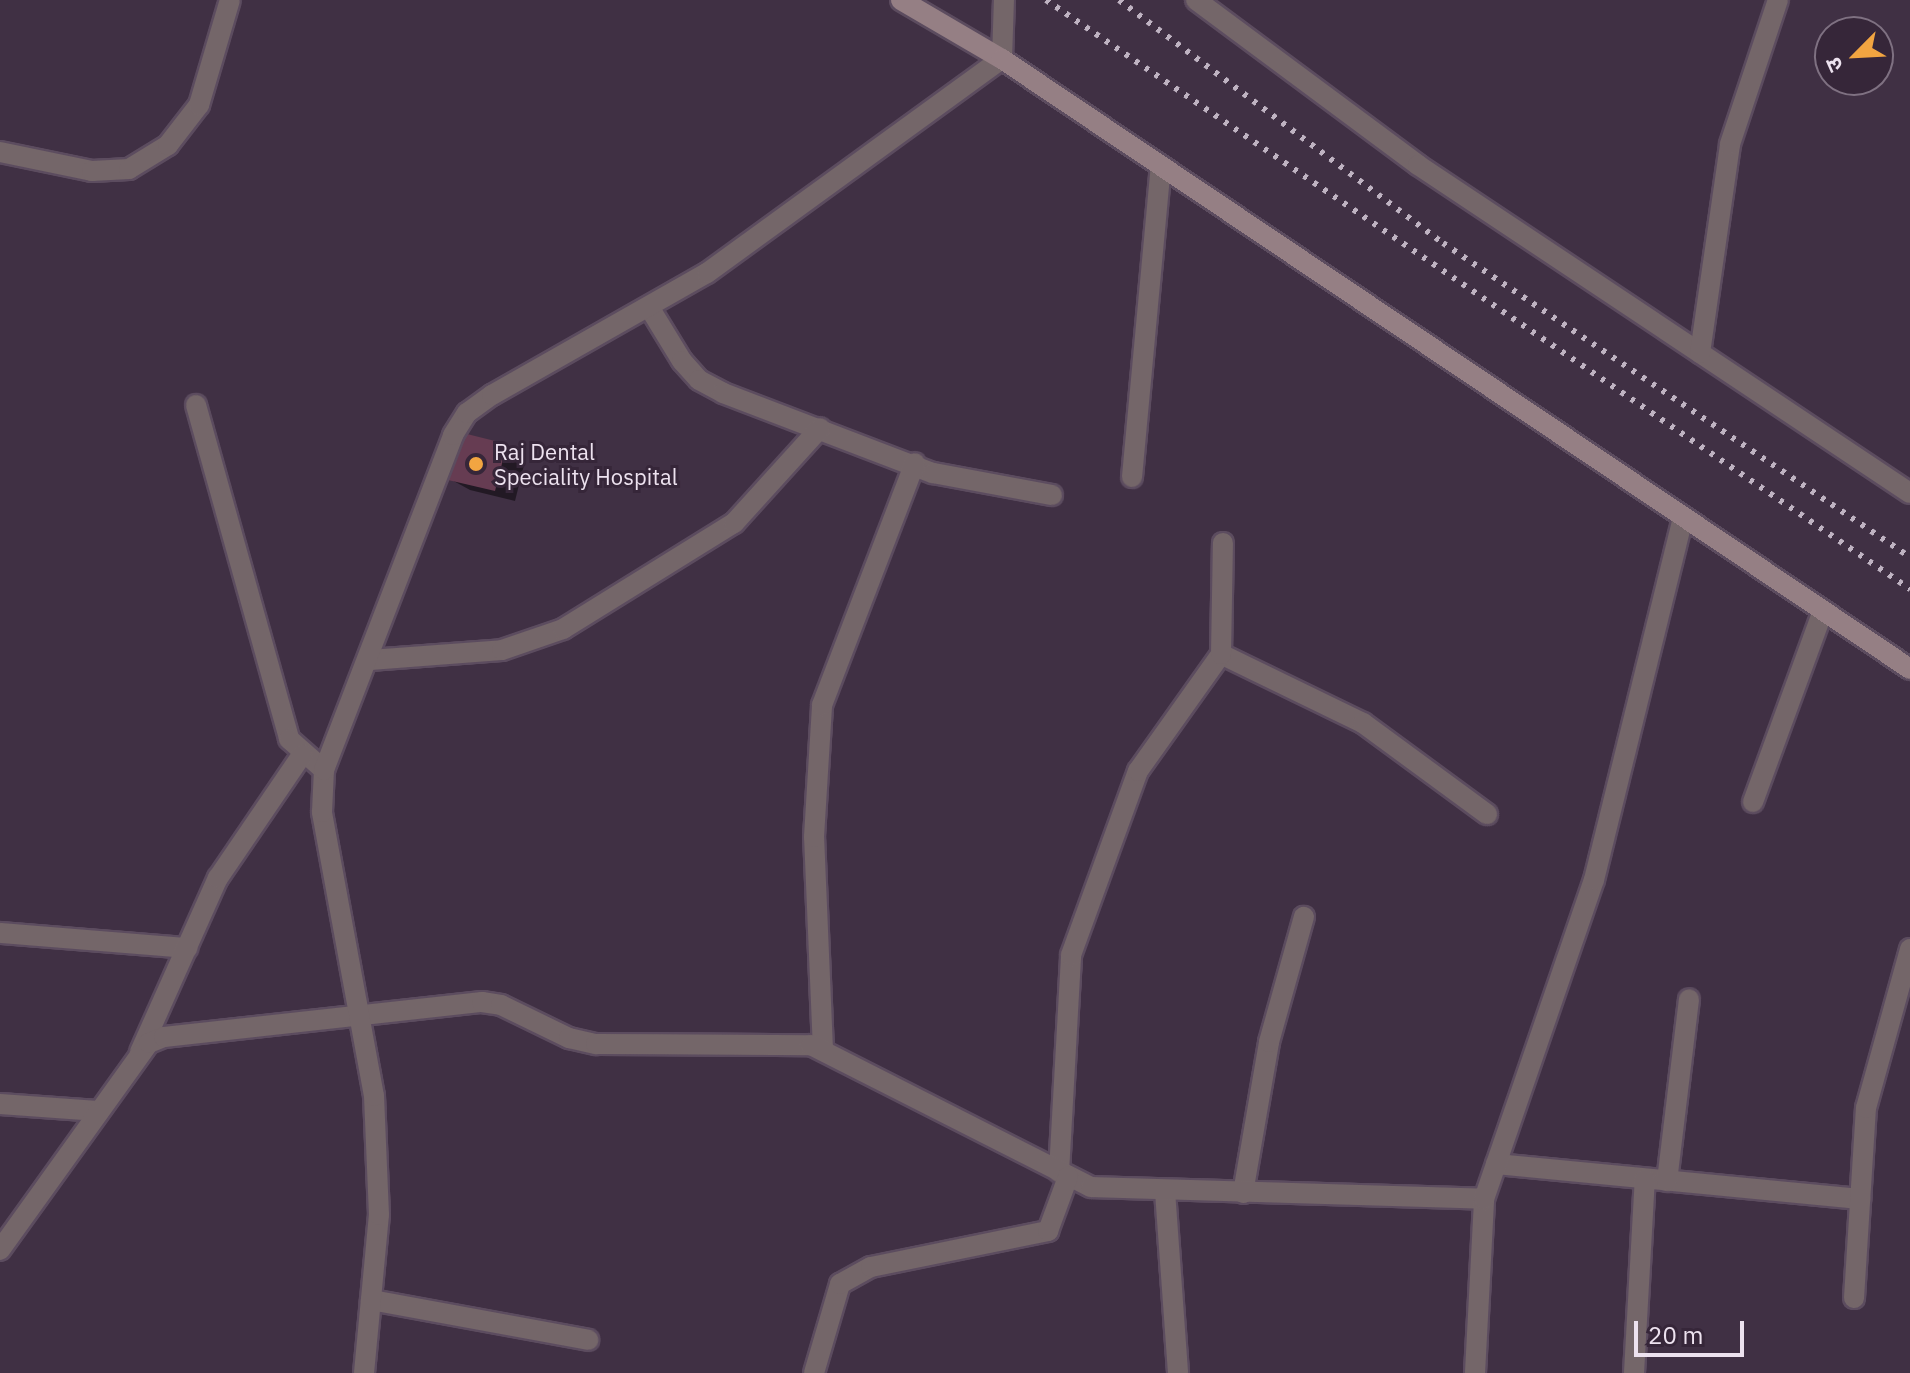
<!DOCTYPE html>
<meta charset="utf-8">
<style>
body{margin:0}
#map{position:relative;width:1910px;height:1373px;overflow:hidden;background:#403044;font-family:"IBM Plex Sans","Noto Sans Devanagari",sans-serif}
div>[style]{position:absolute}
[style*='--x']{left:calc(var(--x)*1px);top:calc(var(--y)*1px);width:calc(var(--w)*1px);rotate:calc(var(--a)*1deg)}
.shadow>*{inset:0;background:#0007}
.building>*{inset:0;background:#663c52}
.roads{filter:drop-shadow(2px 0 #5c4c5f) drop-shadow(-2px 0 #5c4c5f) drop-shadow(0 2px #5c4c5f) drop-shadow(0 -2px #5c4c5f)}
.minor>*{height:20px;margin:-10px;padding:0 10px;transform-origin:10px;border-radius:10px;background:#746669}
.tertiary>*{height:20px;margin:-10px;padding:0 10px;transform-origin:10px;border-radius:10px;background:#746669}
.secondary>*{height:20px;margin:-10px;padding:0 10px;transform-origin:10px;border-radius:10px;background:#957f84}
.rail>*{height:6px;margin-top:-3px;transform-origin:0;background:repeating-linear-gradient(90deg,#bfb3c2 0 4px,transparent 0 12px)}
.dots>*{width:22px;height:22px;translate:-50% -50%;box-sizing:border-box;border:4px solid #362639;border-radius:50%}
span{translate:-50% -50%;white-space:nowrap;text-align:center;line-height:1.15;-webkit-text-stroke:6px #362639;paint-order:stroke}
.poi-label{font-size:22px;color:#ede2ef}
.left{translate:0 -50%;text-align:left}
.north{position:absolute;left:1814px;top:16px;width:80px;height:80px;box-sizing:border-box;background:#362639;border:2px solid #7f7182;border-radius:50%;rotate:246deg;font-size:22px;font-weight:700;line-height:32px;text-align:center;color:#ede2ef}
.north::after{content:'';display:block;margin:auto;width:28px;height:36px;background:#f2a541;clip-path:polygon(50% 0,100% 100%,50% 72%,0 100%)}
.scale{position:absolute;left:1634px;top:1321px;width:110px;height:36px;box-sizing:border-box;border:4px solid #ede2ef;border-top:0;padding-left:10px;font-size:24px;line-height:28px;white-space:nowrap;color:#ede2ef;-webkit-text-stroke:6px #362639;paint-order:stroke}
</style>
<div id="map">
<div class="shadow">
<i style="clip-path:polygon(506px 446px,526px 457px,515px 501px,470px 490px,450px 479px)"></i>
</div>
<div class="building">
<i style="clip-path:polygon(459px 432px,507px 444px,495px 491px,448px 480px)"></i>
</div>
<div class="roads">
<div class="minor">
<i style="--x:1196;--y:0;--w:277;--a:36.6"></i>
<i style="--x:1418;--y:165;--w:591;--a:33.69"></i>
<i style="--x:0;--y:152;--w:94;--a:11.7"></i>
<i style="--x:92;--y:171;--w:37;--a:-3"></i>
<i style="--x:129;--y:169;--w:46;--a:-31.6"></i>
<i style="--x:168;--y:145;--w:51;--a:-52.2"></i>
<i style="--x:199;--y:105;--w:109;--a:-73.6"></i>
<i style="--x:649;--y:307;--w:63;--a:58.6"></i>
<i style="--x:682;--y:361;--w:25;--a:48"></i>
<i style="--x:699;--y:380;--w:27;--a:28"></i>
<i style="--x:723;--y:393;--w:225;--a:20.9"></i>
<i style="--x:933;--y:473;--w:121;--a:10.5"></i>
<i style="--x:1700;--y:353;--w:211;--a:-81.8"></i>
<i style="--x:1730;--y:144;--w:152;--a:-71.6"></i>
<i style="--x:196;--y:405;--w:347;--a:74.4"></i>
<i style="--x:289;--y:739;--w:47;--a:41.5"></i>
<i style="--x:1132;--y:477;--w:311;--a:-84.7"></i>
<i style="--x:1221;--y:654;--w:158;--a:25.9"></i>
<i style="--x:1363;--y:723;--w:154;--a:36.3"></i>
<i style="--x:370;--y:660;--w:132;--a:-4.3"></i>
<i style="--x:502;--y:650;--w:65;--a:-19"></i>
<i style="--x:563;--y:629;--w:201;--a:-31.8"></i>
<i style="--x:734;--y:523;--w:128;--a:-47.8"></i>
<i style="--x:1753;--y:802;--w:203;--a:-69.9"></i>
<i style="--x:0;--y:933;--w:188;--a:4.6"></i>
<i style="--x:823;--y:1050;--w:213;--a:-92.4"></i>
<i style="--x:814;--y:837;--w:132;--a:-86.5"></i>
<i style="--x:822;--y:705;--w:259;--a:-69"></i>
<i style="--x:140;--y:1052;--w:191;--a:-65.9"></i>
<i style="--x:218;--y:878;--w:149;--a:-55.7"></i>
<i style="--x:0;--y:1104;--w:98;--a:4.1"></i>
<i style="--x:1496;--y:1164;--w:366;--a:5.5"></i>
<i style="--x:1059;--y:1172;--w:217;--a:-86.8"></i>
<i style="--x:1071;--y:955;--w:196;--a:-70"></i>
<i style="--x:1138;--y:771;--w:143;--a:-54.6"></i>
<i style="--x:1221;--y:654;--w:111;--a:-89"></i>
<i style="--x:1667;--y:1181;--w:183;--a:-83.1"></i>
<i style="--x:1165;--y:1191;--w:182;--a:85.9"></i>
<i style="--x:1243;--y:1193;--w:153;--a:-80.2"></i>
<i style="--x:1269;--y:1042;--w:130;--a:-74.4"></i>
<i style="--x:0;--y:1250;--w:255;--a:-54.3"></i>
<i style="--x:149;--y:1043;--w:16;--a:-22"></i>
<i style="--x:164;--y:1037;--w:320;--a:-6.3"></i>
<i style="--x:482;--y:1002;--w:19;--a:9"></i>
<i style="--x:501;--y:1005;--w:76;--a:25.9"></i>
<i style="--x:569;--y:1038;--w:28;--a:13"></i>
<i style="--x:596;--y:1044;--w:215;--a:0.3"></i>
<i style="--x:811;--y:1045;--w:314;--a:26.9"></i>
<i style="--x:1091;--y:1187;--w:393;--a:1.7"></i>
<i style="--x:1854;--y:1298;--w:190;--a:-86.4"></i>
<i style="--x:1866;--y:1108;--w:165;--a:-74.5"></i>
<i style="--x:371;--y:1300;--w:221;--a:10.4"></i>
<i style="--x:814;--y:1373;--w:93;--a:-73.7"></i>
<i style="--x:840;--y:1284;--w:35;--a:-29"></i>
<i style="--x:871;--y:1267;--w:181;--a:-11.5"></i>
<i style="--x:1048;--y:1231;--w:58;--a:-69.7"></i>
<i style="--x:1475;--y:1373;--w:174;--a:-87"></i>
<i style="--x:1484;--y:1199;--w:337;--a:-71"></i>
<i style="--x:1594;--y:880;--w:373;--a:-76.2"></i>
<i style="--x:1634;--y:1373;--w:194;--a:-86.8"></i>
</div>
<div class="tertiary">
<i style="--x:364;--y:1373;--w:159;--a:-84.6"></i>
<i style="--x:379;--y:1215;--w:119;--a:-92.4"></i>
<i style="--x:374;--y:1096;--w:289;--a:-100.4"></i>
<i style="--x:322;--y:812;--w:42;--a:-87.3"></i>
<i style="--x:324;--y:770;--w:359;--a:-68.9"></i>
<i style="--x:453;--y:435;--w:26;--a:-58"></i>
<i style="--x:467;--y:413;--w:31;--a:-36"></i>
<i style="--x:492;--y:395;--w:247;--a:-29.6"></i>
<i style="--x:707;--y:273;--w:364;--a:-36"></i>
<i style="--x:1002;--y:59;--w:59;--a:-88.1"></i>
</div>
<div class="secondary">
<i style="--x:901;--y:0;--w:117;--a:30.3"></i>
<i style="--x:1002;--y:59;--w:1094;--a:33.89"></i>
</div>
</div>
<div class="rail">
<i style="--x:1046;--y:0;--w:1046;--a:34.28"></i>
<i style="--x:1119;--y:0;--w:405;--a:36.9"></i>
<i style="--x:1443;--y:243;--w:563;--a:33.92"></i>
</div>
<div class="dots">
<i style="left:476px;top:464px;background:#f2a541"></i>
</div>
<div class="poi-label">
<span class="left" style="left:494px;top:464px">Raj Dental<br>Speciality Hospital</span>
</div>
<div class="north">उ</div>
<div class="scale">20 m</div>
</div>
